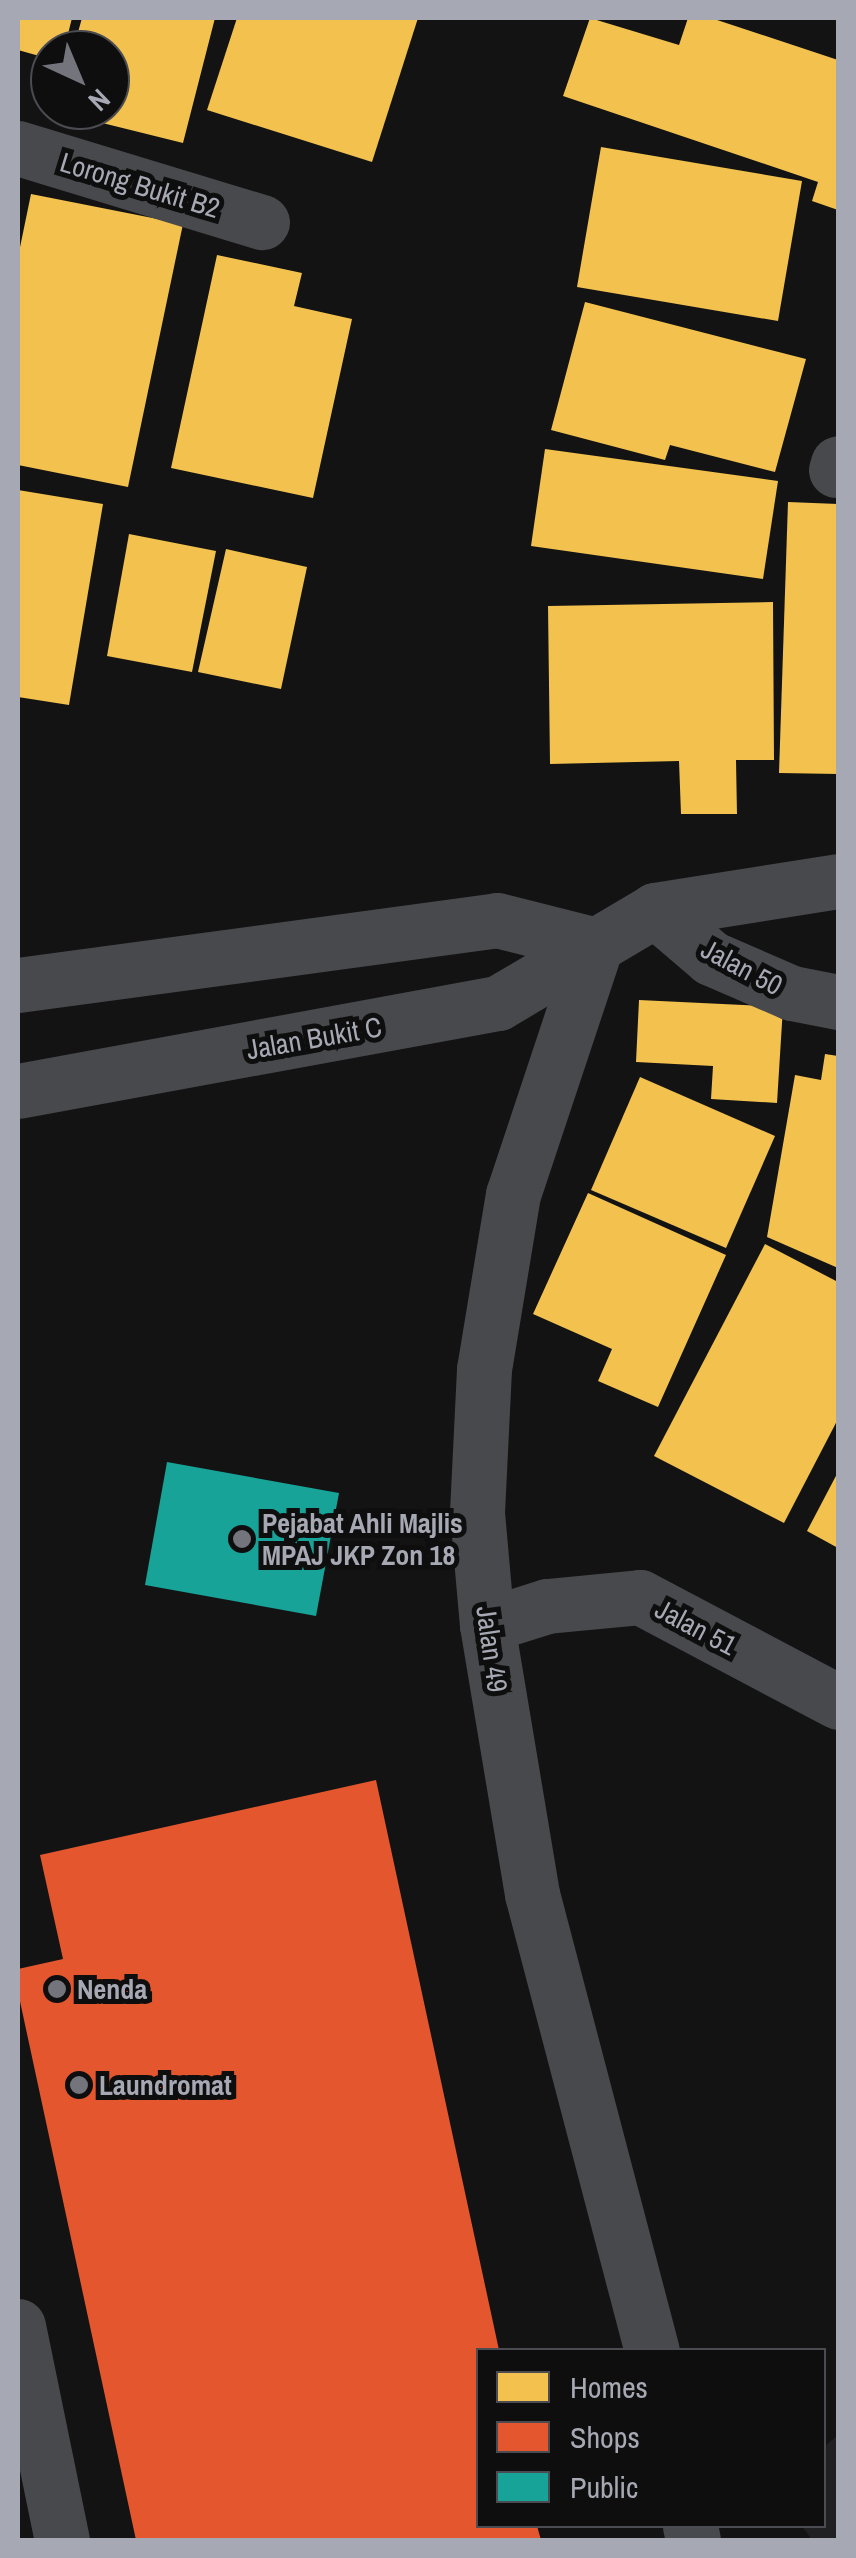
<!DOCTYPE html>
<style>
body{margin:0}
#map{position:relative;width:856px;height:2558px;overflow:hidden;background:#131314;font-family:"Archivo Narrow",sans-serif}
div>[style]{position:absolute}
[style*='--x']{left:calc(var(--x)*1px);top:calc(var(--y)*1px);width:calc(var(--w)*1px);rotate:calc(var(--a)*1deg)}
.built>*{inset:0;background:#202022}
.homes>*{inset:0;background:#f2c14e}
.shops>*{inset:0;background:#e4572e}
.public>*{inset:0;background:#17a398}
.street>*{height:55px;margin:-27.5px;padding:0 27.5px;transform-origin:27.5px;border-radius:27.5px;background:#48494c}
.dots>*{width:28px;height:28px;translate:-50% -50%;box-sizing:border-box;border:5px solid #0e0e0f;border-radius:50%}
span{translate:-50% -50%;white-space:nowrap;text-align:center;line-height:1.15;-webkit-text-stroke:10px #0e0e0f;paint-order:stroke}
.street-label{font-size:28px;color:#a6a9b4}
.poi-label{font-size:28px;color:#a6a9b4;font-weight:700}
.left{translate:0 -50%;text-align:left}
.frame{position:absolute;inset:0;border:20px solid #a6a9b4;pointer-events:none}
.legend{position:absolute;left:476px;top:2348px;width:350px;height:180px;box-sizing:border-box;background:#0e0e0f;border:2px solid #4b4c51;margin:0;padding:12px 18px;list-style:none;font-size:30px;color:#a6a9b4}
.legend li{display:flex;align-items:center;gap:20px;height:50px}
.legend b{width:50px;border:2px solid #4b4c51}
.north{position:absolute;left:30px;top:30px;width:100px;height:100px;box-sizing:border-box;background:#0e0e0f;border:2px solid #4b4c51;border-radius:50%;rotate:136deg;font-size:28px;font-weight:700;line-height:40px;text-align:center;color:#a6a9b4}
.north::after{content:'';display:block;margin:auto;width:35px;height:45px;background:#73747c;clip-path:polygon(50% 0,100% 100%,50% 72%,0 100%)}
</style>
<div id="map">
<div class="built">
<i style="clip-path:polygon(838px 2435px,838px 2540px,812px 2540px,802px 2526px,824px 2526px,824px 2447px)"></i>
</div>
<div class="homes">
<i style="clip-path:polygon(18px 18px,72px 18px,64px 50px,50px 50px,50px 59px,18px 50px)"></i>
<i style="clip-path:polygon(82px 18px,215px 18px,183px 143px,54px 111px,110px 110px,110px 50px,73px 50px)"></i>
<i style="clip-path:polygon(237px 18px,418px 18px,372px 162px,207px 110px)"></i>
<i style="clip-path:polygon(590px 18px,679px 45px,688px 18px,711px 18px,838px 60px,838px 210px,812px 201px,818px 182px,563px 96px)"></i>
<i style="clip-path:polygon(601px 147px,802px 181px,778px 321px,577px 287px)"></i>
<i style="clip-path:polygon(31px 194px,183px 224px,128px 487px,18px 465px,18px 257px)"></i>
<i style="clip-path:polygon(217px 255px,302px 273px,294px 306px,352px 319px,313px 498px,171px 468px)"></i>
<i style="clip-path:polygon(585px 302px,806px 359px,775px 472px,670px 445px,665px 460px,551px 430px)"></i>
<i style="clip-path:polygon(545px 449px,778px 481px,763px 579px,531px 546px)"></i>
<i style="clip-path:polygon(18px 490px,103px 504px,69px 705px,18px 697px)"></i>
<i style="clip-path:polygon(788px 502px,838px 504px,838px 774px,779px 773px)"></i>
<i style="clip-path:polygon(129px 534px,216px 551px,192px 672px,107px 656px)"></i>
<i style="clip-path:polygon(226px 549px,307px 567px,281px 689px,198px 672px)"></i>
<i style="clip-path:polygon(773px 602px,774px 760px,736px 760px,737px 814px,681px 814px,679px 761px,550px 764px,548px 606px)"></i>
<i style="clip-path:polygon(639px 1000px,783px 1007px,777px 1103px,711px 1099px,713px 1066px,636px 1062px)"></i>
<i style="clip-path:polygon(825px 1054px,838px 1056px,838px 1268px,767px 1237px,795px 1075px,821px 1080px)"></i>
<i style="clip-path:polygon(640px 1077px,775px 1136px,726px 1248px,591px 1190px)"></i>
<i style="clip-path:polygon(588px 1193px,726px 1255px,658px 1407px,598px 1381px,612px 1349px,533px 1314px)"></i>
<i style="clip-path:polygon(765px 1244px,838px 1282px,838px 1419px,784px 1523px,654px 1456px)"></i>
<i style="clip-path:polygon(838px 1472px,838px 1548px,807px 1531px)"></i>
<i style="clip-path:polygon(391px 1881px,486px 2350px,478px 2350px,478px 2526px,522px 2526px,525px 2540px,289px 2540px,165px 1928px)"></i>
</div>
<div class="shops">
<i style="clip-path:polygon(376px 1780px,499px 2350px,478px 2350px,478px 2526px,537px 2526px,541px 2540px,136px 2540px,18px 1992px,18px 1969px,63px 1959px,40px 1855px)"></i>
</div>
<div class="public">
<i style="clip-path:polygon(167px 1462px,339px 1493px,316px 1616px,145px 1585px)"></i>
</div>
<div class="street">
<i style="--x:18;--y:148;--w:255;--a:16.9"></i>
<i style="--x:836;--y:470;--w:7;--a:-74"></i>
<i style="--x:655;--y:910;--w:74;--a:40.6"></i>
<i style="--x:711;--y:958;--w:88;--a:23.4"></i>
<i style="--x:792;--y:993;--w:47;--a:11.1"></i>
<i style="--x:596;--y:945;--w:262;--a:108.4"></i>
<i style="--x:513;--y:1194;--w:177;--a:99.4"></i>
<i style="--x:484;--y:1369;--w:144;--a:92.8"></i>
<i style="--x:477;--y:1513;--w:112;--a:84.9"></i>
<i style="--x:487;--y:1625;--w:273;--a:80.5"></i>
<i style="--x:532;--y:1894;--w:472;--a:75.3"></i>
<i style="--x:18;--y:985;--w:483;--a:-7.7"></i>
<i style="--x:497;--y:920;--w:102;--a:14.2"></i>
<i style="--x:18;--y:1091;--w:488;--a:-10.4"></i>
<i style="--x:498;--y:1003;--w:182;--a:-30.6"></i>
<i style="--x:655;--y:910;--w:185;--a:-9"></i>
<i style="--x:487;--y:1625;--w:63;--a:-17.6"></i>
<i style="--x:547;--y:1606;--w:93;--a:-5.5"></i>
<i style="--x:640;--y:1597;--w:224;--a:27.9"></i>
<i style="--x:18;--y:2326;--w:218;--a:78.4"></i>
<i style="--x:690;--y:2526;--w:14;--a:78"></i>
</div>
<div class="dots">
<i style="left:242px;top:1539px;background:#73747c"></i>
<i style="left:57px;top:1989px;background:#73747c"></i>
<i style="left:79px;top:2085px;background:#73747c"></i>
</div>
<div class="street-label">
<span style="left:140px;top:185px;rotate:17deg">Lorong Bukit B2</span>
<span style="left:742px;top:967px;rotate:28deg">Jalan 50</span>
<span style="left:314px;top:1038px;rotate:-10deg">Jalan Bukit C</span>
<span style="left:696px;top:1627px;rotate:28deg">Jalan 51</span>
<span style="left:492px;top:1649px;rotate:82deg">Jalan 49</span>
</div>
<div class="poi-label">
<span class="left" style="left:262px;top:1539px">Pejabat Ahli Majlis<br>MPAJ JKP Zon 18</span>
<span class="left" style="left:77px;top:1989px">Nenda</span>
<span class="left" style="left:99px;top:2085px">Laundromat</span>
</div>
<div class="frame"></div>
<ul class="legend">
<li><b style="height:28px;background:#f2c14e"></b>Homes</li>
<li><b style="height:28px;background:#e4572e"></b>Shops</li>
<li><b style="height:28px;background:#17a398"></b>Public</li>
</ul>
<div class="north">N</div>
</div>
